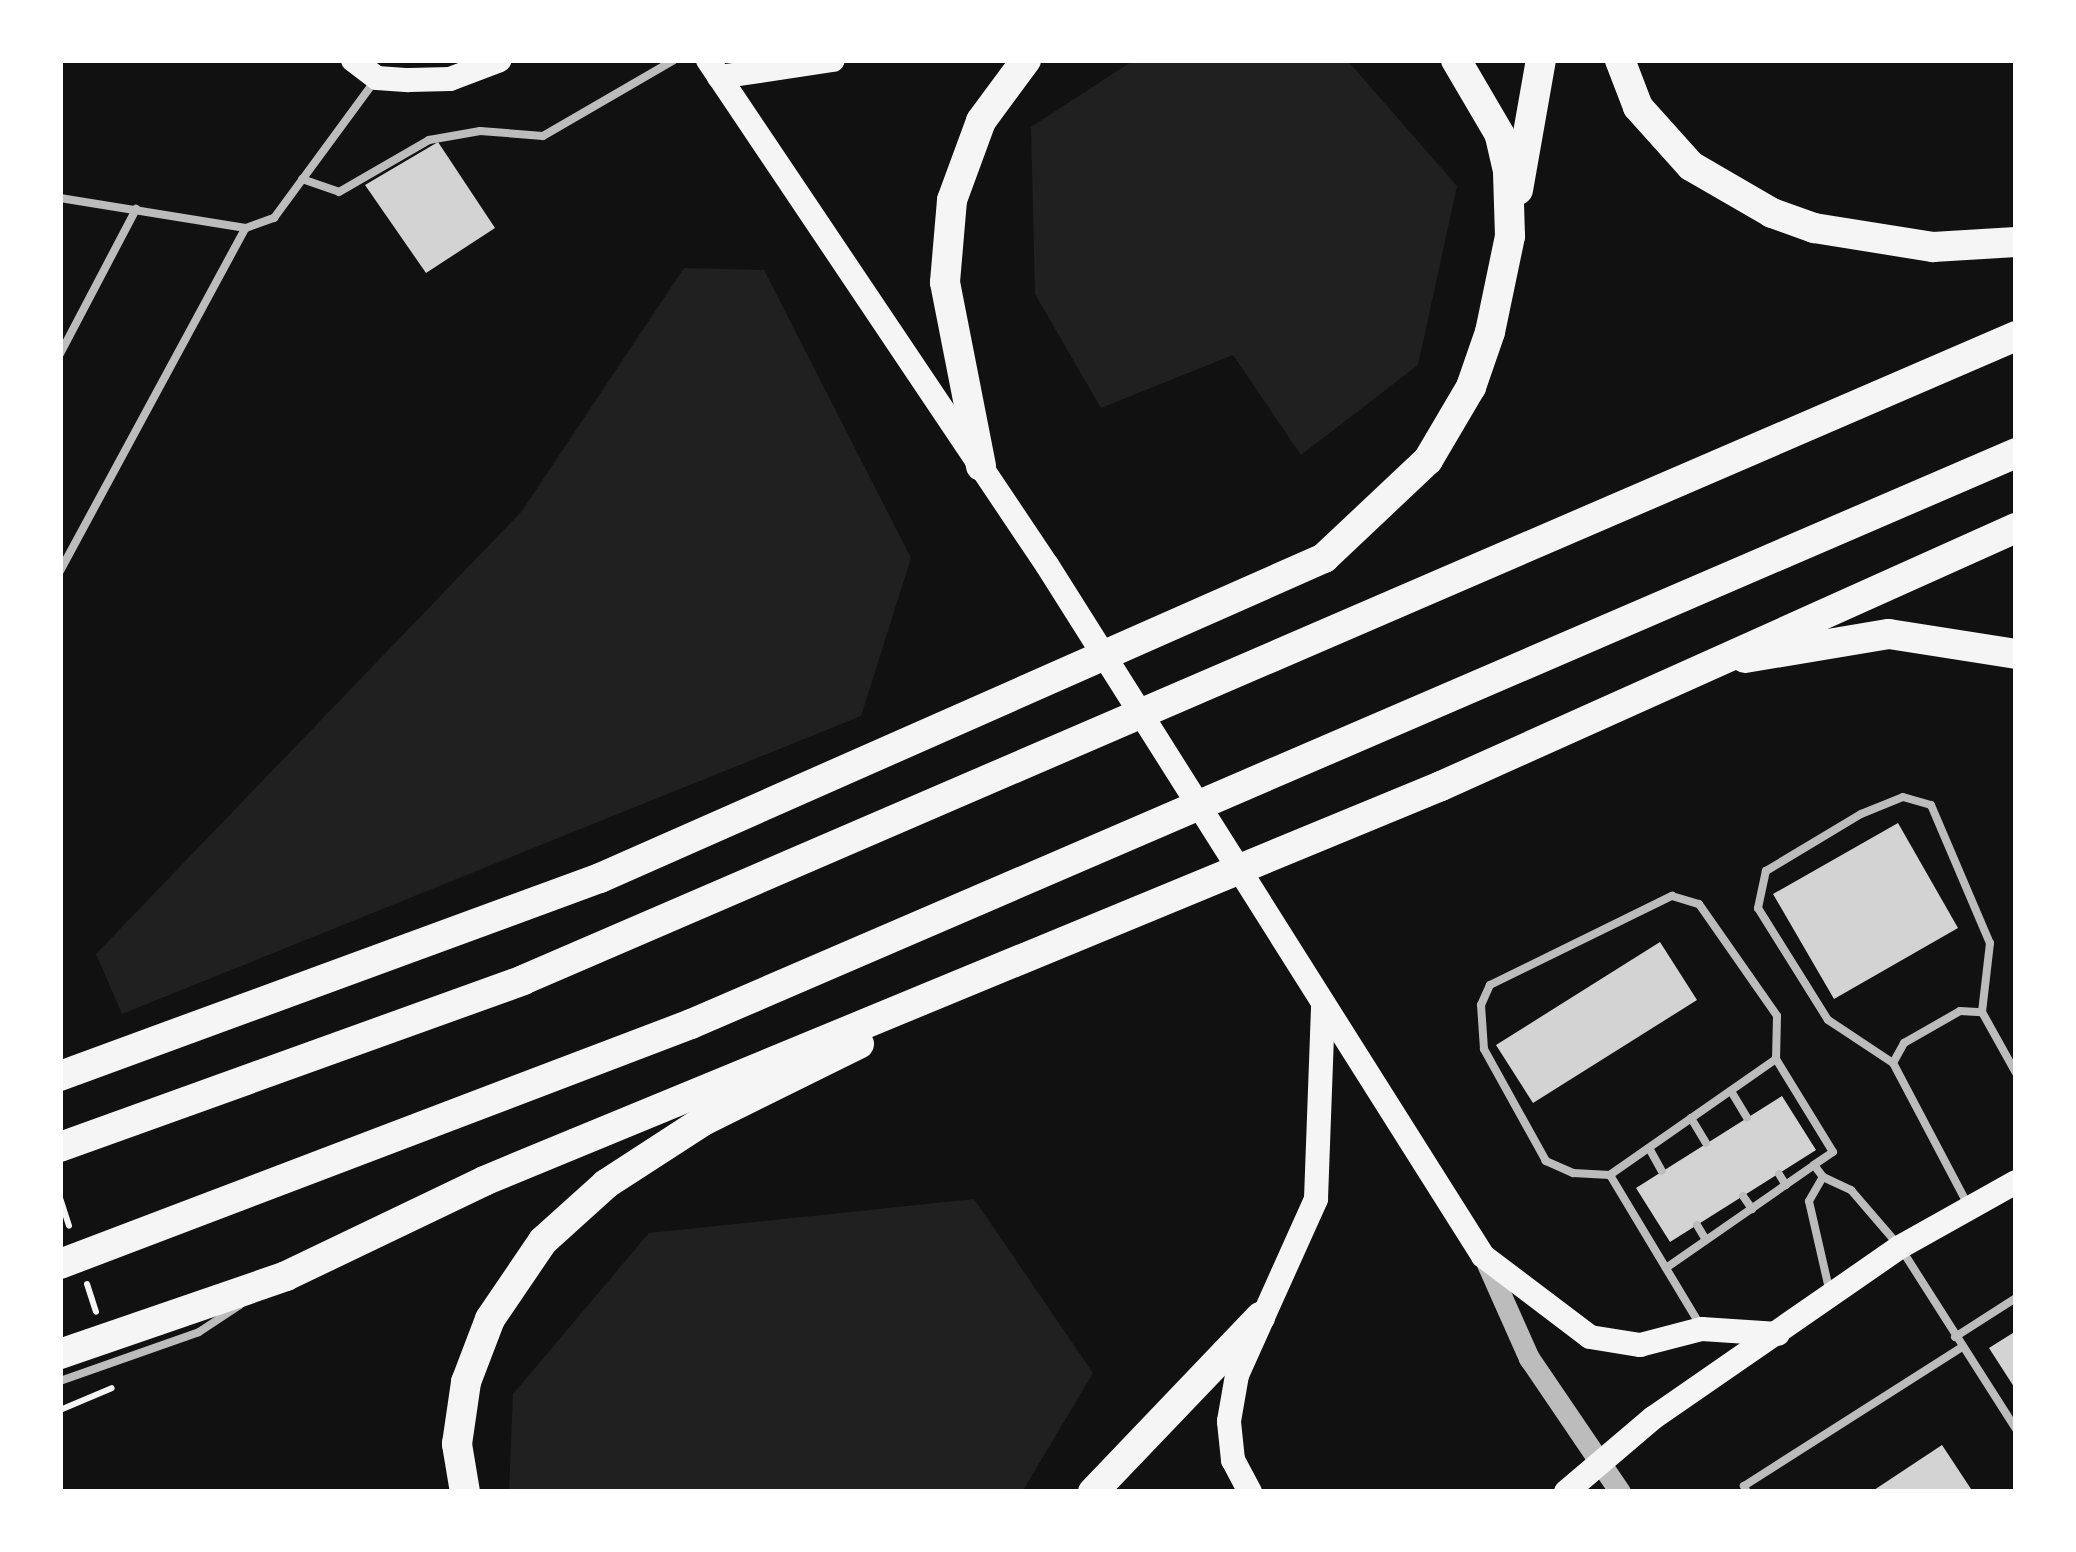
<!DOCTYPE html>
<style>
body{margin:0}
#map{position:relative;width:2076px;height:1552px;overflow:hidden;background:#111;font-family:Karla,sans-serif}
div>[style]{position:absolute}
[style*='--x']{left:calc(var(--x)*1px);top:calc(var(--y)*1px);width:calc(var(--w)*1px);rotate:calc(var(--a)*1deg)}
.green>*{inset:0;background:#202020}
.building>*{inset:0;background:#d3d3d3}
.path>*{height:6px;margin:-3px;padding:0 3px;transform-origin:3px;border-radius:3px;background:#f5f5f5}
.service>*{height:8px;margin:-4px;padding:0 4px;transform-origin:4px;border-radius:4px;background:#bcbcbc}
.tertiary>*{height:21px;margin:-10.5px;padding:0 10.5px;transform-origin:10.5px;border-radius:10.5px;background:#bcbcbc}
.primary>*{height:24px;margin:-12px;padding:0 12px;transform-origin:12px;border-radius:12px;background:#f5f5f5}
.motorway>*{height:30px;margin:-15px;padding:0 15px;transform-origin:15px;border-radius:15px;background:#f5f5f5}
span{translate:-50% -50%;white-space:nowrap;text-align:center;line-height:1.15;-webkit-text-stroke:12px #fff;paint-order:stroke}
.frame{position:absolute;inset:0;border:63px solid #fff;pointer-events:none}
</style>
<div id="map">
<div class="green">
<i style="clip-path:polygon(1134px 60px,1347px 60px,1457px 186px,1418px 365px,1301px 455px,1233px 355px,1101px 408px,1035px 294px,1031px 127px)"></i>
<i style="clip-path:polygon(684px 268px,764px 270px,911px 558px,861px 716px,122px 1014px,96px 954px,522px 511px)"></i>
<i style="clip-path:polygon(974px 1199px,1093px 1373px,1022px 1492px,509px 1492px,513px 1394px,649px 1233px)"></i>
</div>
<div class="building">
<i style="clip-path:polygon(438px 142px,495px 228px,426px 273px,365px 185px)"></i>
<i style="clip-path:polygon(1898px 823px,1958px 928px,1834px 999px,1773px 894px)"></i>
<i style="clip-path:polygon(1660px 942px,1697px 1000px,1533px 1103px,1496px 1045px)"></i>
<i style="clip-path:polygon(1782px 1096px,1816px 1150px,1670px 1242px,1636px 1188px)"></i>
<i style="clip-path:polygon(2016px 1331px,2016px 1390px,1989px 1348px)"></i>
<i style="clip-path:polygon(1942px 1445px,1973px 1492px,1871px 1492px)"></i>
</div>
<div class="path">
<i style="--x:60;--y:1198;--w:29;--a:72"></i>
<i style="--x:87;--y:1284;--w:29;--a:72"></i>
<i style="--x:60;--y:1410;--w:56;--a:-22.9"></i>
</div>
<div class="service">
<i style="--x:302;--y:179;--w:39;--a:19"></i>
<i style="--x:339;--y:192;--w:104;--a:-30"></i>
<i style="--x:429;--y:140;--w:52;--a:-10"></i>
<i style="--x:480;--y:131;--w:63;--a:4.5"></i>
<i style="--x:543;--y:136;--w:151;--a:-30.1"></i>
<i style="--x:60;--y:198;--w:188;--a:9.2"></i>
<i style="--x:246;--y:228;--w:30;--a:-20"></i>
<i style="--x:274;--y:218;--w:172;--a:-53.7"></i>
<i style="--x:60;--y:354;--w:164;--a:-62.3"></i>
<i style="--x:60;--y:571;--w:389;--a:-61.6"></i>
<i style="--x:1776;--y:1059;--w:203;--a:145.1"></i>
<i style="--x:1610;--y:1175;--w:37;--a:-177"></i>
<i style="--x:1573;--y:1173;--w:30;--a:-156"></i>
<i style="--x:1546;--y:1161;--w:128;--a:-119"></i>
<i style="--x:1484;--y:1049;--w:44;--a:-93.9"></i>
<i style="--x:1481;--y:1005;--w:22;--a:-66"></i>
<i style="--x:1490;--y:985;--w:203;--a:-26.1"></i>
<i style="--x:1672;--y:896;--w:28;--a:17"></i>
<i style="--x:1699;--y:904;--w:136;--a:55.1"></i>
<i style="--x:1777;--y:1016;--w:43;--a:91.3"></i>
<i style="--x:1776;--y:1059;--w:109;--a:58.5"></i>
<i style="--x:1833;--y:1152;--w:23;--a:146"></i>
<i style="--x:1814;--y:1165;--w:15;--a:53"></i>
<i style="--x:1893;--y:1063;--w:78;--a:-146.5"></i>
<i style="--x:1828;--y:1020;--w:132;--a:-122"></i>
<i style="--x:1758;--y:908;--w:38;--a:-78"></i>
<i style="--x:1766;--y:871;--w:111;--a:-31"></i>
<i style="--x:1861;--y:814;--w:45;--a:-22"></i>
<i style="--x:1903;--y:797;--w:29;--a:16"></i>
<i style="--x:1931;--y:805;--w:150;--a:66.9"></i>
<i style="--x:1990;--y:943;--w:69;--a:96.6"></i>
<i style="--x:1731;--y:1091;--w:31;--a:59"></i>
<i style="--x:1691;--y:1118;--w:29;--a:59"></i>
<i style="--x:1649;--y:1148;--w:26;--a:61"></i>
<i style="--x:1779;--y:1174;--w:13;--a:58"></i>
<i style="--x:1610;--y:1175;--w:173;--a:59"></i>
<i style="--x:1743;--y:1196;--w:16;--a:55"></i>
<i style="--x:1968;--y:1205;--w:161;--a:-117.8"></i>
<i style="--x:1893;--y:1063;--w:23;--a:-61"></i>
<i style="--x:1904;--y:1043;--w:64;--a:-29.7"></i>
<i style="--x:1960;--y:1011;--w:22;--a:3"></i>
<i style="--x:1982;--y:1012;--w:70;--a:60.9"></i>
<i style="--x:1697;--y:1225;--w:17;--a:59"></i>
<i style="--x:1666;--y:1268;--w:180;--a:-34.8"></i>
<i style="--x:1830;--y:1293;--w:94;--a:-102.9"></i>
<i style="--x:1809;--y:1201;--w:28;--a:-60"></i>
<i style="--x:1823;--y:1177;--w:31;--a:25"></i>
<i style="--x:1851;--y:1190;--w:75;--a:49.3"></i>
<i style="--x:1900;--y:1247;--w:216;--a:57.5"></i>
<i style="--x:1955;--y:1337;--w:72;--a:-32.6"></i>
<i style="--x:60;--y:1381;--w:147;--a:-19.4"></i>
<i style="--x:199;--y:1332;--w:49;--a:-33.4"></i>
<i style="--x:1747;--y:1492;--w:7;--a:-117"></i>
<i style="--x:1744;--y:1486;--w:257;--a:-32.5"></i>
</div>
<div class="tertiary">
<i style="--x:1484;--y:1257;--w:111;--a:66"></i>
<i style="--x:1529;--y:1358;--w:162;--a:55.8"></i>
</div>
<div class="primary">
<i style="--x:353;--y:60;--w:30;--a:37"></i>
<i style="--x:377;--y:78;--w:32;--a:4"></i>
<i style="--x:409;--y:80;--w:41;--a:-1.4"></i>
<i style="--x:450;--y:79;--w:53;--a:-20.8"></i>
<i style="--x:708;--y:60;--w:608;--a:56.13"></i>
<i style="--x:1047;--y:565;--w:817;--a:57.75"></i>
<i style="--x:1483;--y:1256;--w:134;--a:37.1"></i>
<i style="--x:1590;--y:1337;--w:51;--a:9.1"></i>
<i style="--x:1640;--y:1345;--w:64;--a:-14.5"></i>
<i style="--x:1702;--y:1329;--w:76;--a:3.8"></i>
<i style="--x:719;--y:77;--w:115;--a:-8.5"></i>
<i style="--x:1250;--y:1492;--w:36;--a:-118"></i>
<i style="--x:1233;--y:1460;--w:39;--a:-96"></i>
<i style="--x:1229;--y:1421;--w:47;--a:-80.1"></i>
<i style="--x:1237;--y:1375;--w:193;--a:-65.8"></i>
<i style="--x:1316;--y:1199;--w:193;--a:-87.9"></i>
<i style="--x:1566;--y:1492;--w:114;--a:-40.4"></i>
<i style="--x:1653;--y:1418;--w:300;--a:-34.7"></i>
<i style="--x:1900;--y:1247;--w:133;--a:-29.3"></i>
</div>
<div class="motorway">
<i style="--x:1620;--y:60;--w:50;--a:69"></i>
<i style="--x:1638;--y:107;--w:79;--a:48.1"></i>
<i style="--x:1691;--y:166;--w:94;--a:30.1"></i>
<i style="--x:1772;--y:213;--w:45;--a:19.7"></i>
<i style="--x:1814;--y:228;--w:121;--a:9.1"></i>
<i style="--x:1933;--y:247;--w:83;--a:-3.4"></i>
<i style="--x:1518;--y:190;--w:132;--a:-80"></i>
<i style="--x:981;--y:466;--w:187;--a:-101.1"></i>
<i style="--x:945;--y:282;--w:82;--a:-85.1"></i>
<i style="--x:952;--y:200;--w:84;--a:-69.8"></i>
<i style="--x:981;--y:121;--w:76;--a:-53.6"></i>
<i style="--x:1745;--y:658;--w:146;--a:-9.5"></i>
<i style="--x:1889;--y:634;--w:129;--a:8.9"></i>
<i style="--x:60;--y:1076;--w:575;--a:-20.14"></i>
<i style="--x:600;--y:878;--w:792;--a:-23.84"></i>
<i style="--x:1324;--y:558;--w:143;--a:-43.3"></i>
<i style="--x:1428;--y:460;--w:85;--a:-59.5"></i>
<i style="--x:1471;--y:387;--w:58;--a:-70.9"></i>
<i style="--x:1490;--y:332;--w:98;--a:-78.2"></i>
<i style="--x:1510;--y:236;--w:65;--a:-91.8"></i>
<i style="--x:1508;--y:171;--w:37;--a:-103"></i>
<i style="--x:1500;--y:135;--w:87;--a:-120.4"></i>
<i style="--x:60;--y:1147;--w:492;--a:-19.8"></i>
<i style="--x:523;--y:980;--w:1626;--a:-23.33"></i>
<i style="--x:60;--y:1264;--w:675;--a:-20.82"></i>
<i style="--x:691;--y:1024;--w:1443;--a:-23.31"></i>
<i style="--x:60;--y:1354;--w:239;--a:-19"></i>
<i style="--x:286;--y:1276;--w:220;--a:-25.6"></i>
<i style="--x:484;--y:1181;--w:1035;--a:-22.43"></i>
<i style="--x:1441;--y:786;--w:630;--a:-24.17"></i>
<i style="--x:465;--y:1492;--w:49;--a:-99.5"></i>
<i style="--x:457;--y:1444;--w:63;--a:-81.7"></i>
<i style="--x:466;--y:1382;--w:67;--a:-69.1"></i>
<i style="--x:490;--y:1319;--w:94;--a:-55.8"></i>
<i style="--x:543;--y:1241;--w:85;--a:-42.1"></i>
<i style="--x:606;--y:1184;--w:116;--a:-33"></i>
<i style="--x:703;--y:1121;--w:174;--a:-26.3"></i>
<i style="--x:1093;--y:1492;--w:242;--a:-46.3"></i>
</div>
<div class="frame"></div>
</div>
